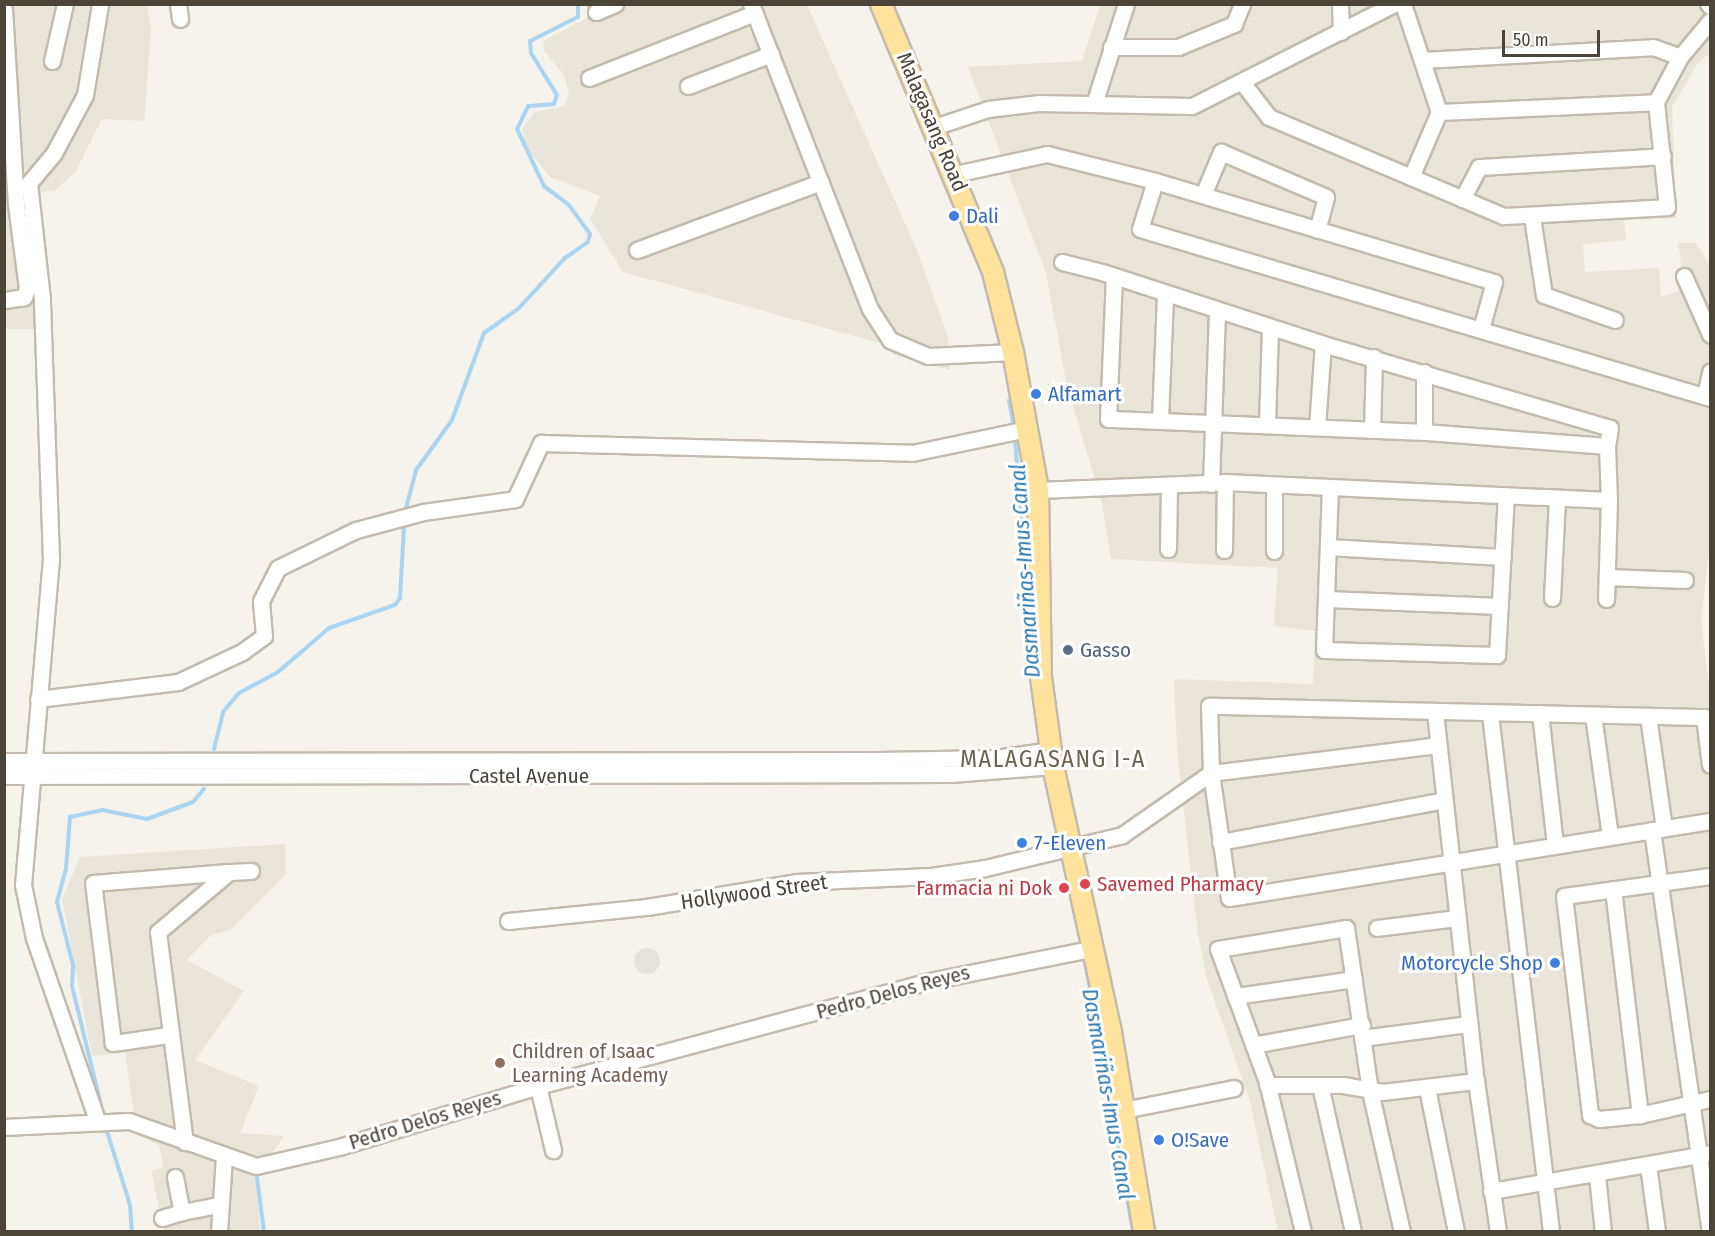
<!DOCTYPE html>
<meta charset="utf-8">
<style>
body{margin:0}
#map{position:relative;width:1715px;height:1236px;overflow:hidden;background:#f6f3ec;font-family:"Fira Sans Condensed",sans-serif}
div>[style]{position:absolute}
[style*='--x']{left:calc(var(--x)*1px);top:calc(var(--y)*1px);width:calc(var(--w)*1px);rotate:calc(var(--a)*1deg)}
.residential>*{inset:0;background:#eae5da}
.industrial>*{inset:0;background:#e6e2dd}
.round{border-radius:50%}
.stream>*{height:4px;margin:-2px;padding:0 2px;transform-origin:2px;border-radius:2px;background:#a9d4f2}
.roads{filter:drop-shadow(2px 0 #c2bbae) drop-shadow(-2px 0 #c2bbae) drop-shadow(0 2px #c2bbae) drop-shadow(0 -2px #c2bbae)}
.minor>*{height:15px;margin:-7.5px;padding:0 7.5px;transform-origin:7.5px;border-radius:7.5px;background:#fff}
.major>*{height:20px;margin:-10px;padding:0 10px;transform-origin:10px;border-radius:10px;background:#ffe39c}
.dots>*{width:16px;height:16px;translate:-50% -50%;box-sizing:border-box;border:3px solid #fff;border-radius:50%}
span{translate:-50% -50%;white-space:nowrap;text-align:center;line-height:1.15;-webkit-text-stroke:6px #fff;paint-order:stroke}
.street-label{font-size:21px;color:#4b4439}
.shop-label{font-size:21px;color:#366cbe}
.left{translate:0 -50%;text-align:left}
.right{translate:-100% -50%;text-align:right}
.service-label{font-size:21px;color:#4e5e75}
.health-label{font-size:21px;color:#be3a42}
.education-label{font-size:21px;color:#785e54}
.water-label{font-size:22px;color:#2e7ab2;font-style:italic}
.quarter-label{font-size:24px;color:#6e6250;letter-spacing:1.5px}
.frame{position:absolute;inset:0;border:6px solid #4b4439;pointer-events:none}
.scale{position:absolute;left:1502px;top:30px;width:98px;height:27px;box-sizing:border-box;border:3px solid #4b4439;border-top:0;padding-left:8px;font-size:18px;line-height:21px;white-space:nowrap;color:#4b4439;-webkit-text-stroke:4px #fff;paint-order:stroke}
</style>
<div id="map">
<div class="residential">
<i style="clip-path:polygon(5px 5px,147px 5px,151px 29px,144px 121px,102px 119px,76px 171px,56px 190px,26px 195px,41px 329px,5px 329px)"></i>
<i style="clip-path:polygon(586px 5px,807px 5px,916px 248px,948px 337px,950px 370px,895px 355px,883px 344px,623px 272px,590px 219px,600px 196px,550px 177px,526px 147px,522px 129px,535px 112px,565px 106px,569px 94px,564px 75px,544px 51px,543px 41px,590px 16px)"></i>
<i style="clip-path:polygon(1100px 5px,1710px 5px,1710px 53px,1698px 63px,1672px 107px,1676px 218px,1624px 220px,1626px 240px,1583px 244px,1585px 272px,1659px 268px,1661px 297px,1685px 289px,1678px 243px,1696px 243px,1710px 266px,1710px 541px,1701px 620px,1710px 694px,1710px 1231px,1278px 1231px,1249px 1098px,1206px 976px,1198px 934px,1177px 751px,1174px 679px,1313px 684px,1315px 631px,1274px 626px,1278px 568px,1111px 559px,1102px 503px,1067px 386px,1046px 273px,968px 67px,1082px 61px)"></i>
<i style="clip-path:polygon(285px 844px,286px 874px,230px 930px,210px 936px,187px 960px,244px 991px,195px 1060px,259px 1086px,240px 1133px,284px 1136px,256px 1176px,260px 1231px,164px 1231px,151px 1171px,163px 1167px,159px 1145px,137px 1135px,125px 1053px,92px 1056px,62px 899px,80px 857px)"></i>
</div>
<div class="industrial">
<i class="round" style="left:634px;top:948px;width:26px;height:26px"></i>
</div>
<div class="stream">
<i style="--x:1009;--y:400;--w:23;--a:80"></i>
<i style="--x:1015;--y:437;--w:236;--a:85.9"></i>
<i style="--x:406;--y:508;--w:39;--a:-75"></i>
<i style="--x:416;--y:470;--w:62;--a:-54.2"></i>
<i style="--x:452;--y:420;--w:93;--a:-69.8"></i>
<i style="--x:484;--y:333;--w:43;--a:-35.5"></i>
<i style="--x:519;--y:308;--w:68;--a:-47.4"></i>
<i style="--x:565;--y:258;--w:28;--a:-35"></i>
<i style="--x:588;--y:242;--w:8;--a:-76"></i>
<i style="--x:590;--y:234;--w:36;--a:-126"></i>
<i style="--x:569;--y:205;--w:31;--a:-143"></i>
<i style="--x:544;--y:186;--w:63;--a:-115.3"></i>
<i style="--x:517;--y:129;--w:25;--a:-64"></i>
<i style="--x:528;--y:106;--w:26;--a:-4"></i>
<i style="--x:554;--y:104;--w:9;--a:-72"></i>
<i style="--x:557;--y:95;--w:49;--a:-121.8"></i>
<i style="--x:531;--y:53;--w:12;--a:-95"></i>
<i style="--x:530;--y:41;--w:54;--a:-26.6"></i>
<i style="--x:578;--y:17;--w:13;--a:-90"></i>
<i style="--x:214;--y:749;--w:38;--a:-76"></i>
<i style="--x:223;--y:712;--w:25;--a:-50"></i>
<i style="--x:239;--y:693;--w:44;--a:-28.3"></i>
<i style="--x:278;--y:672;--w:67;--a:-40.8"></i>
<i style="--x:329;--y:628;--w:70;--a:-19.2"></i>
<i style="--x:395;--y:605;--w:9;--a:-54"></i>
<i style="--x:400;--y:598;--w:72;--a:-86.8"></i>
<i style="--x:1084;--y:956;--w:280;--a:79.9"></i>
<i style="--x:101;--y:1105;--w:122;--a:-103.7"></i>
<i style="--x:72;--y:986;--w:21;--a:-87"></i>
<i style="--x:73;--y:965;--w:65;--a:-104.3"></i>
<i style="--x:57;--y:902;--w:34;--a:-75"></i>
<i style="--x:66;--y:869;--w:52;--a:-85.6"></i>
<i style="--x:70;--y:817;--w:33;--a:-12"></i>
<i style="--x:102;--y:810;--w:46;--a:11.3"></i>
<i style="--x:147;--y:819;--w:49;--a:-20.3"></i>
<i style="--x:193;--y:802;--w:17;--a:-50"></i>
<i style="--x:106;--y:1128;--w:81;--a:72.7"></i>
<i style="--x:130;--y:1205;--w:27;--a:86"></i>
<i style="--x:256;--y:1170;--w:63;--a:82.6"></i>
</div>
<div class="roads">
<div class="minor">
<i style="--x:178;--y:4;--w:15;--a:82"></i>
<i style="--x:751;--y:4;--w:327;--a:68.7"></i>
<i style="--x:870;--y:309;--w:37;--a:57"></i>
<i style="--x:890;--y:340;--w:41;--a:22.8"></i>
<i style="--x:928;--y:356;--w:85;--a:-2.7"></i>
<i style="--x:1340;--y:4;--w:28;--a:88"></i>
<i style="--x:1403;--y:4;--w:114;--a:71.6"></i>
<i style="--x:1439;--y:112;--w:217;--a:-2.6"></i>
<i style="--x:1708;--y:4;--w:3;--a:45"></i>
<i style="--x:4;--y:9;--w:195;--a:86.5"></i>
<i style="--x:16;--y:204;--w:86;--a:82.6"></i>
<i style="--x:27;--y:289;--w:9;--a:111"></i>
<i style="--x:24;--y:297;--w:20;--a:171"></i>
<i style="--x:596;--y:12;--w:21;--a:-23"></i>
<i style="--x:1111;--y:47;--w:67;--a:0"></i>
<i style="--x:1178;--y:47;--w:61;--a:-22.3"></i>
<i style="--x:1234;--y:24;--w:22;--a:-68"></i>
<i style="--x:1423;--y:60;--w:230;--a:-3.2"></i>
<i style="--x:1653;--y:47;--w:29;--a:20"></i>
<i style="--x:52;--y:61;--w:58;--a:-77.2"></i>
<i style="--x:589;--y:78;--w:178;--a:-21.4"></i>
<i style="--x:1242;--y:82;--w:44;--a:52.4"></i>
<i style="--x:1269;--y:117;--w:254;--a:22.9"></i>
<i style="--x:1503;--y:216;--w:164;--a:-3.1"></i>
<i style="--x:1667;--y:207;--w:106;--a:-96"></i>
<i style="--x:1656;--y:102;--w:51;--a:-61.9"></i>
<i style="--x:1680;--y:57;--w:47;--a:-50.2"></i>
<i style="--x:688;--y:86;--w:89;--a:-21.1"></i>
<i style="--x:1094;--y:104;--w:105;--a:-72.3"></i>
<i style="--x:934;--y:127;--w:57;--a:-18.4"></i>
<i style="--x:988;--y:109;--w:50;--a:-6.8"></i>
<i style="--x:1038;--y:103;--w:154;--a:1.1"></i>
<i style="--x:1192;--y:106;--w:226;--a:-26.8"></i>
<i style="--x:955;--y:174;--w:94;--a:-12.3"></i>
<i style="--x:1047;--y:154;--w:111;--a:14"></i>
<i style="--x:1155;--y:181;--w:354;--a:16.6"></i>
<i style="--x:1494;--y:282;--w:49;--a:105.5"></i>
<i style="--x:1411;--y:177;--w:71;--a:-66.7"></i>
<i style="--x:1155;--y:181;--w:50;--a:107.4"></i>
<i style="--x:1140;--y:229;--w:595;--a:16.51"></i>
<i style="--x:1203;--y:195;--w:47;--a:-67.3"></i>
<i style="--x:1221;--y:152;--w:114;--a:23.2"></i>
<i style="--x:1326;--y:197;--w:34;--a:105"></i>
<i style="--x:1462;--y:199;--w:36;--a:-62"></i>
<i style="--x:1479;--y:167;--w:184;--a:-3.4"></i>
<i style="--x:1532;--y:217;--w:79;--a:81.3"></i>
<i style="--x:1544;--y:295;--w:75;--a:19.4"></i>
<i style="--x:637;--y:250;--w:196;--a:-20.3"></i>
<i style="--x:1062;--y:262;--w:41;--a:14"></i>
<i style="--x:1102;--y:272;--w:232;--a:18"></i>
<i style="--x:1323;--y:344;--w:299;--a:16.3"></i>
<i style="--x:1610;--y:428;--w:18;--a:99"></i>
<i style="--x:1607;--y:446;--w:184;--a:-175.6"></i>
<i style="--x:1424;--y:432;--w:316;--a:-177.6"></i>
<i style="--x:1108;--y:419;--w:143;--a:-87.6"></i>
<i style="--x:1684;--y:276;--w:64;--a:65.9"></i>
<i style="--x:1424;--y:372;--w:60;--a:90"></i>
<i style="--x:1705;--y:396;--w:25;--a:-78"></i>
<i style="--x:1160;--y:420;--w:125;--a:-87.7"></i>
<i style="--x:1267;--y:424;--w:96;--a:-88.2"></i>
<i style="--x:1317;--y:427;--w:83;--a:-85.9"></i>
<i style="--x:1372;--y:430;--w:73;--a:-88.4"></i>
<i style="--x:1607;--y:446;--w:54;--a:87.9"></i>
<i style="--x:1211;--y:484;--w:174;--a:-88"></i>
<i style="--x:1330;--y:487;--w:163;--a:92.1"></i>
<i style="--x:1324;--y:650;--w:173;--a:1.7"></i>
<i style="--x:1497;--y:655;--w:160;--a:-86.8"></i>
<i style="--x:1038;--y:490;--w:187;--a:-2.4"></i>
<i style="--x:1225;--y:482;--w:384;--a:2.7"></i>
<i style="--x:1609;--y:500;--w:99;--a:91.7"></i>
<i style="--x:1328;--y:547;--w:175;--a:3.3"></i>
<i style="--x:1168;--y:549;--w:61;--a:-89.1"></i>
<i style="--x:1224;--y:550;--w:68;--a:-89.2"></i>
<i style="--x:1274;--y:551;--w:66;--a:-90"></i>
<i style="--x:1607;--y:577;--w:78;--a:2.2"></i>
<i style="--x:1552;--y:598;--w:100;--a:-87.1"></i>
<i style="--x:1326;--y:599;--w:174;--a:2.3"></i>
<i style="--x:38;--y:699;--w:141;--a:-6.9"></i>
<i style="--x:178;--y:682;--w:71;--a:-25.1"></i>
<i style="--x:242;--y:652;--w:27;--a:-36"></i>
<i style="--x:264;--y:636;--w:35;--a:-95"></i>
<i style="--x:261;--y:601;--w:37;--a:-63"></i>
<i style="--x:278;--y:568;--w:87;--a:-26"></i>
<i style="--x:356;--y:530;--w:69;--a:-15"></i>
<i style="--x:423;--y:512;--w:93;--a:-8"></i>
<i style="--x:515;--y:499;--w:62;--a:-65.1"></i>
<i style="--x:541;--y:443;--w:371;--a:1.5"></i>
<i style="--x:912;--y:453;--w:117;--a:-11.8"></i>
<i style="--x:1435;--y:712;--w:371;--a:83.7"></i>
<i style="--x:1476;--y:1081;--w:153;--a:81.7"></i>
<i style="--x:1540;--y:713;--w:133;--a:83.5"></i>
<i style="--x:1490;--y:714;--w:522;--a:83.28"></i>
<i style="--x:1593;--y:715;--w:122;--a:82"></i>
<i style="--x:1648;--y:716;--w:113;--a:81.9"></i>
<i style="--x:1704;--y:717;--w:48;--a:82.9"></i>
<i style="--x:1710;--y:721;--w:7;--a:-146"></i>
<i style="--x:1704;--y:717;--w:495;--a:-178.7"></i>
<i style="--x:1209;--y:706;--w:67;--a:88.3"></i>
<i style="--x:1211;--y:773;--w:126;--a:81.8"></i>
<i style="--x:1229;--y:898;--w:487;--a:-9.1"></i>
<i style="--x:4;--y:761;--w:875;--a:-0.07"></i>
<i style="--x:879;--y:760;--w:116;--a:-1"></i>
<i style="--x:995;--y:758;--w:57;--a:-8.1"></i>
<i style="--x:4;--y:776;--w:947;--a:-0.12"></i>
<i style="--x:951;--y:774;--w:102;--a:-4.5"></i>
<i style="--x:1652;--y:830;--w:406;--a:81.8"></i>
<i style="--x:1220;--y:842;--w:228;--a:-10.6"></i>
<i style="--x:229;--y:872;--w:22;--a:-3"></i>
<i style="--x:1710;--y:876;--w:147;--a:172.2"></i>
<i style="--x:1564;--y:896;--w:221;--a:83.2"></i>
<i style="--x:1590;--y:1115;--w:10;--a:24"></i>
<i style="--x:1599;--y:1119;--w:41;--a:-5.6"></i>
<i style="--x:1640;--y:1115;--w:72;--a:-12.9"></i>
<i style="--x:1613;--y:889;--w:228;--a:83.2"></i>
<i style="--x:508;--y:921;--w:140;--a:-5.8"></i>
<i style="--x:647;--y:907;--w:151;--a:-9.5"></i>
<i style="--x:796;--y:882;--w:135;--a:-2.5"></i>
<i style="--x:931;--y:876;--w:55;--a:-8.4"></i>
<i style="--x:985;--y:868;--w:141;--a:-13.5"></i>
<i style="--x:1122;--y:835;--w:108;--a:-34.9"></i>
<i style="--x:1211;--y:773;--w:229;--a:-7"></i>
<i style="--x:1377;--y:928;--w:81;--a:-7.1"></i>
<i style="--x:1235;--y:996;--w:120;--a:-8.1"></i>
<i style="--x:168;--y:1035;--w:56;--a:171.7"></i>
<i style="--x:113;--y:1043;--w:161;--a:-97.1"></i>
<i style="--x:93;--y:883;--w:136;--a:-4.6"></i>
<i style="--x:229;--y:872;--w:93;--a:139.8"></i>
<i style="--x:158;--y:932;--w:212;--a:82.7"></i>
<i style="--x:1362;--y:1038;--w:108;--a:-7.5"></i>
<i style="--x:1253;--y:1045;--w:111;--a:-10.4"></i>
<i style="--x:1267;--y:1085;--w:76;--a:0"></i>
<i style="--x:1343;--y:1085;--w:40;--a:10"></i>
<i style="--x:1382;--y:1092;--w:95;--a:-6.7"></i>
<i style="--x:1320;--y:1085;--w:151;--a:77.3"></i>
<i style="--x:538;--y:1086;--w:66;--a:76.8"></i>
<i style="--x:1427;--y:1088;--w:147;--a:78.6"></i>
<i style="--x:1124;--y:1110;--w:112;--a:-11.3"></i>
<i style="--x:97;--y:1120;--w:193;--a:-109.1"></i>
<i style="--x:34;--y:938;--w:54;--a:-101.7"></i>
<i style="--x:23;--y:885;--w:326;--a:-85.1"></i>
<i style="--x:51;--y:560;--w:261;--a:-92"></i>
<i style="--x:42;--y:299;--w:117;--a:-96.4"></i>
<i style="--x:29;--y:183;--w:39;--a:-50"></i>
<i style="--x:54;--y:153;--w:66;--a:-61.9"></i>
<i style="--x:85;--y:95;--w:92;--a:-80.6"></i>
<i style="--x:4;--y:1127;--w:125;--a:-2.7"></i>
<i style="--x:129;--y:1121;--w:135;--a:19.5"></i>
<i style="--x:256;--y:1166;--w:85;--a:-12.9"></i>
<i style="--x:339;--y:1147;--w:208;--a:-17"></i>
<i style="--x:538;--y:1086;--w:401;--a:-15"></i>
<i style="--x:925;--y:982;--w:168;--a:-11.3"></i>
<i style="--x:1648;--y:1165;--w:68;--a:82.3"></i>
<i style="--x:1597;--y:1176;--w:56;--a:83.9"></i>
<i style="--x:175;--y:1177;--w:36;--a:79"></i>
<i style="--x:182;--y:1212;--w:38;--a:-11"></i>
<i style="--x:1491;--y:1191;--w:222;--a:-9.8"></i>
<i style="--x:162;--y:1218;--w:21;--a:-17"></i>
<i style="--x:219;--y:1232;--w:75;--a:-86.2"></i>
<i style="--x:1303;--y:1232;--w:154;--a:-103.5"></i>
<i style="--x:1267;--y:1082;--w:142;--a:-110.2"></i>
<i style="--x:1218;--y:949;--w:130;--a:-9.3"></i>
<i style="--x:1346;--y:928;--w:165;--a:81.6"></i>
<i style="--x:1370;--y:1091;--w:145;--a:77.2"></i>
</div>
<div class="major">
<i style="--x:881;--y:4;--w:290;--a:67.3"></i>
<i style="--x:993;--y:272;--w:82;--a:76"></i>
<i style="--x:1013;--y:352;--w:140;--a:79.7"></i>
<i style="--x:1038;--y:490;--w:187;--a:89.1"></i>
<i style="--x:1041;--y:677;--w:90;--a:82.3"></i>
<i style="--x:1053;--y:766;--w:272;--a:77.7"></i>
<i style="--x:1111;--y:1032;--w:203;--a:80.6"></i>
</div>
</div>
<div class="dots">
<i style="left:954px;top:216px;background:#3f7fe0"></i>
<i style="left:1036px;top:394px;background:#3f7fe0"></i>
<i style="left:1068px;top:650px;background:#5c6f8a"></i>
<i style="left:1022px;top:843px;background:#3f7fe0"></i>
<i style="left:1085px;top:884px;background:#e0444e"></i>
<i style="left:1064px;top:888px;background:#e0444e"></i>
<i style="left:1555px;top:963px;background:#3f7fe0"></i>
<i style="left:500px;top:1063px;background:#8d6e63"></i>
<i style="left:1159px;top:1140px;background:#3f7fe0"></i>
</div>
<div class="street-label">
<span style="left:932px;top:122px;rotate:67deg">Malagasang Road</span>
<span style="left:529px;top:776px">Castel Avenue</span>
<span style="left:754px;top:892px;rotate:-8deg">Hollywood Street</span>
<span style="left:893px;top:992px;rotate:-15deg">Pedro Delos Reyes</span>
<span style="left:425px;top:1120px;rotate:-17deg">Pedro Delos Reyes</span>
</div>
<div class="shop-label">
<span class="left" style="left:966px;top:216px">Dali</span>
<span class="left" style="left:1048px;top:394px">Alfamart</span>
<span class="left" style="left:1034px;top:843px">7-Eleven</span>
<span class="right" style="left:1543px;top:963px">Motorcycle Shop</span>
<span class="left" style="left:1171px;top:1140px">O!Save</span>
</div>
<div class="service-label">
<span class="left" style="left:1080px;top:650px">Gasso</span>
</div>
<div class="health-label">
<span class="left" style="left:1097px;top:884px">Savemed Pharmacy</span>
<span class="right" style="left:1052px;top:888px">Farmacia ni Dok</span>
</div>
<div class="education-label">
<span class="left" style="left:512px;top:1063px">Children of Isaac<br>Learning Academy</span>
</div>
<div class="water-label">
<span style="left:1025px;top:571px;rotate:-94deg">Dasmariñas-Imus Canal</span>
<span style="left:1108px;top:1094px;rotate:80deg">Dasmariñas-Imus Canal</span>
</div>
<div class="quarter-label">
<span style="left:1053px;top:760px">MALAGASANG I-A</span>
</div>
<div class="frame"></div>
<div class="scale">50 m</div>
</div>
